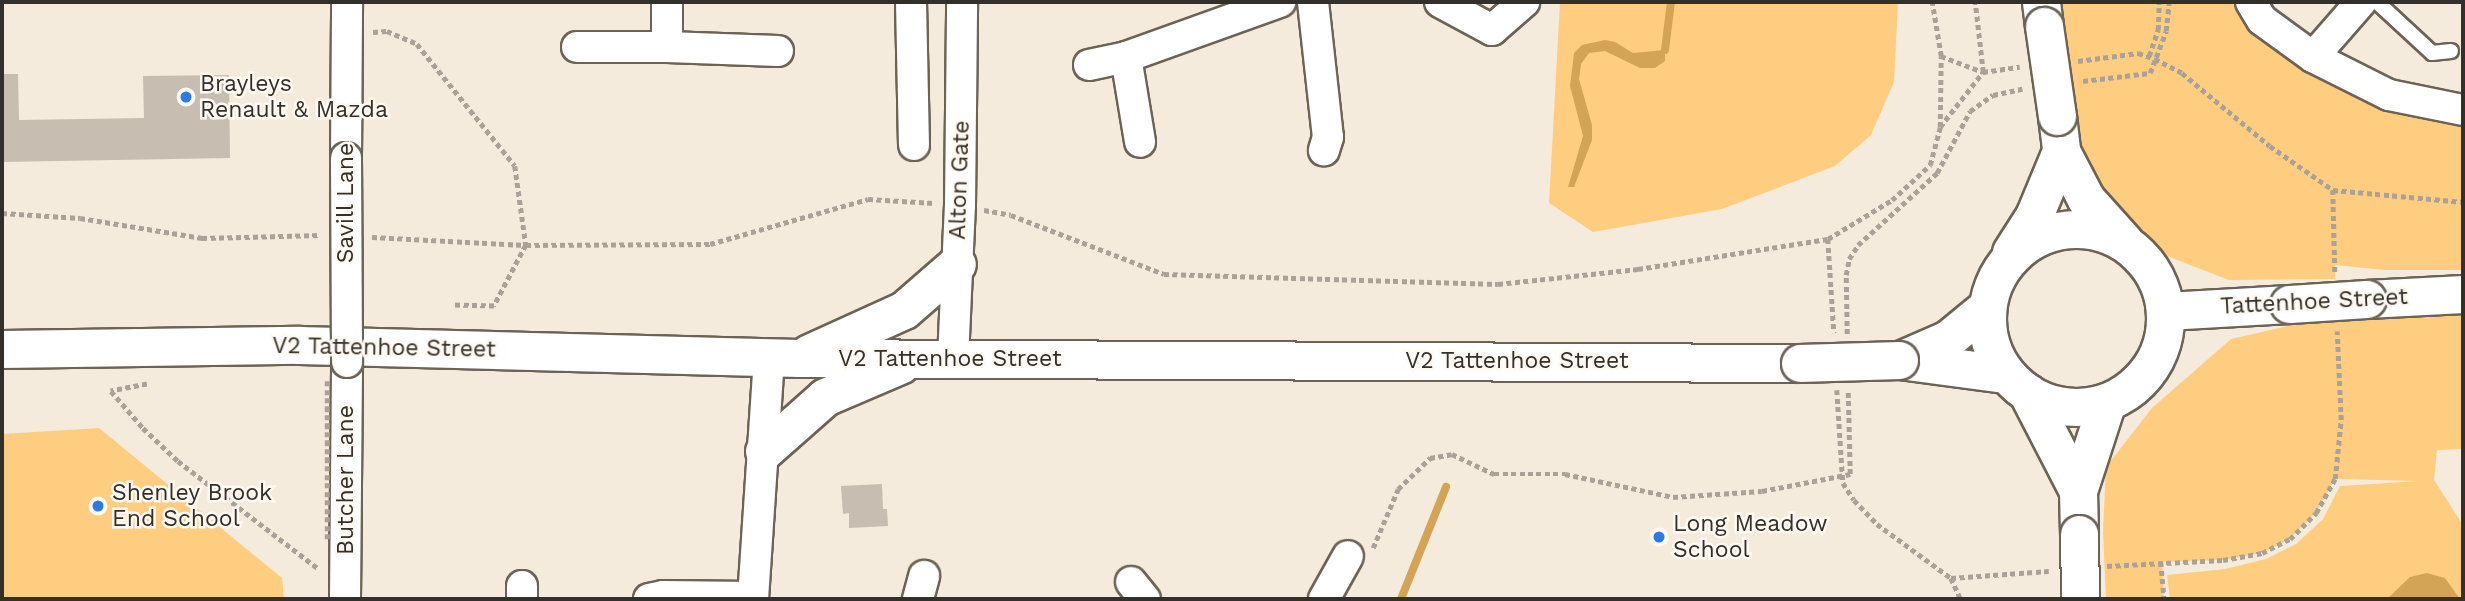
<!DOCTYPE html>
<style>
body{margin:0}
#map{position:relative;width:2465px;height:601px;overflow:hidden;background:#f5ebdd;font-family:"Work Sans",sans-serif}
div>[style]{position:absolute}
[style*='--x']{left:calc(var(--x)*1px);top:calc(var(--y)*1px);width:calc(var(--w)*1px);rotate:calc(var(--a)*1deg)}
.green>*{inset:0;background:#fecd7f}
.water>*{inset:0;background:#d4a456}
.stream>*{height:8px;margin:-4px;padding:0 4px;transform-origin:4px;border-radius:4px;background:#d4a456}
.building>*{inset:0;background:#c7bdb0}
.path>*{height:4.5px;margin-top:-2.25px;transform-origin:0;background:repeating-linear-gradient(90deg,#aaa298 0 5px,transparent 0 8.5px)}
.roads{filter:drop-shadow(2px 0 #6b6356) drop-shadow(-2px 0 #6b6356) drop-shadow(0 2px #6b6356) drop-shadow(0 -2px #6b6356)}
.service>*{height:14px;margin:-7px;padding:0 7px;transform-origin:7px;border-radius:7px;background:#fff}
.minor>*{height:30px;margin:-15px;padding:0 15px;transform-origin:15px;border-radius:15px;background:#fff}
.tertiary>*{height:37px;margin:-18.5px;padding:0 18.5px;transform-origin:18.5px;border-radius:18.5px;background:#fff}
.tertiary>.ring{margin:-18.5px;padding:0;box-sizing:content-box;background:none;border:37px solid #fff;border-radius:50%}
.path-bridge>*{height:4.5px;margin-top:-2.25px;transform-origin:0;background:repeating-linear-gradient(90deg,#aaa298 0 5px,transparent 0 8.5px)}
.bridges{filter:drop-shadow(2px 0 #6b6356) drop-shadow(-2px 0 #6b6356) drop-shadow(0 2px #6b6356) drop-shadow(0 -2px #6b6356)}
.minor-bridge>*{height:30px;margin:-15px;padding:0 15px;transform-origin:15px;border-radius:15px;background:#fff}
.tertiary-bridge>*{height:37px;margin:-18.5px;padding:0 18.5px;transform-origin:18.5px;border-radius:18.5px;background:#fff}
.dots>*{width:19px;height:19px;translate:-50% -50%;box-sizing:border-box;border:4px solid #fff9f1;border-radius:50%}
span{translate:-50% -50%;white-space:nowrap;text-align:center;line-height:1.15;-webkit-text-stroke:5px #fff9f1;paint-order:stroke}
.poi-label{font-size:23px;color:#332f2a}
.left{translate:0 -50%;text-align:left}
.street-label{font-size:23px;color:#332f2a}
.frame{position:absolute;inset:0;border:4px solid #332f2a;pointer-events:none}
</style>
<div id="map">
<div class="green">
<i style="clip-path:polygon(1560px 2px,1898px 2px,1894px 82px,1871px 135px,1835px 166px,1722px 209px,1593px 232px,1549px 203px)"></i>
<i style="clip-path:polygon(2054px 2px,2251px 2px,2313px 57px,2463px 110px,2463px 270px,2384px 270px,2335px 265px,2335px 279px,2229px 280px,2154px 251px,2109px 209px,2079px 157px)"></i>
<i style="clip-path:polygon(2463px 290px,2463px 449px,2437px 450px,2434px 480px,2463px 525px,2463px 599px,2170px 599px,2167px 575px,2225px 569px,2266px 559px,2296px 544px,2323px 519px,2340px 486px,2419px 481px,2335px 479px,2316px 513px,2290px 539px,2262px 553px,2223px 560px,2162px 562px,2164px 599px,2106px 599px,2103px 531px,2106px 467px,2152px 408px,2231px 339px,2288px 326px,2289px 304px)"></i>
<i style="clip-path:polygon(99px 428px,282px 578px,284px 599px,2px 599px,2px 434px)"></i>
</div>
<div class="water">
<i style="clip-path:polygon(1605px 40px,1615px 42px,1633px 53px,1665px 50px,1665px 61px,1655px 68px,1640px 68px,1605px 51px,1589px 53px,1581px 64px,1579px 79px,1592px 125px,1592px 140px,1574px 187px,1568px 187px,1583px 136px,1570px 86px,1574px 53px,1582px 45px)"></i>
<i style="clip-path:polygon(2427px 573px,2445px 578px,2460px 599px,2387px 599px,2410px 577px)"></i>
</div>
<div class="stream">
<i style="--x:1665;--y:50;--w:48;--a:-82.9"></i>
<i style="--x:1401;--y:599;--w:121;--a:-68.1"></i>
</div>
<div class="building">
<i style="clip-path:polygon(2px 74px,18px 74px,19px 120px,144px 118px,143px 76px,229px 75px,230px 158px,2px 162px)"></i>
<i style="clip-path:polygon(882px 484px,883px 509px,887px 509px,888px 526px,849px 528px,849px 513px,843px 514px,841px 486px)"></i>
</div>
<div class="path">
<i style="--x:373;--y:32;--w:14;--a:-4"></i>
<i style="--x:387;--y:31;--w:33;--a:23"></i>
<i style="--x:417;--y:44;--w:156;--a:51.2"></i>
<i style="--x:515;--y:166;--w:80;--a:82.1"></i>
<i style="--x:526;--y:245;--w:69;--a:117.7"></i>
<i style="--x:494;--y:306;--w:42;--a:-178.6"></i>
<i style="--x:1941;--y:56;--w:45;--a:20.9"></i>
<i style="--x:1983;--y:72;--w:70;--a:-96.5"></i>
<i style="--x:2149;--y:56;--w:28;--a:-71"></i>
<i style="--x:2158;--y:30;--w:28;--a:-88"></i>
<i style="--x:2078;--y:61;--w:61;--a:-7.6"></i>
<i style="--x:2138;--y:53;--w:18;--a:19"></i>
<i style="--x:2155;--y:59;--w:30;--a:27"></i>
<i style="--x:2182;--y:73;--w:114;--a:39.7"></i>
<i style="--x:2270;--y:146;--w:77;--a:34.9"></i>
<i style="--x:2333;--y:190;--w:131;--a:5.3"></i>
<i style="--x:2083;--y:81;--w:67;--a:-6.8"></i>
<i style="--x:2150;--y:73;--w:45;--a:-69.1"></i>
<i style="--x:2166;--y:31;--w:29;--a:-84"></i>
<i style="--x:1940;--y:127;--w:70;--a:-52"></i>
<i style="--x:1983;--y:72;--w:37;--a:-8"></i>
<i style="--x:2333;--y:190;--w:83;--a:88.6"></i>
<i style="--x:984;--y:210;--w:27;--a:10"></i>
<i style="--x:1011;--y:215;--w:164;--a:21.1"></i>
<i style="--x:1164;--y:274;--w:334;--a:1.7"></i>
<i style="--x:1498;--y:284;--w:141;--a:-6.1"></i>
<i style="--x:1638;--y:269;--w:192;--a:-9"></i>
<i style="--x:1828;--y:239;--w:75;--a:-31.4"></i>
<i style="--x:1892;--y:200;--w:52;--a:-42.6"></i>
<i style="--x:1930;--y:165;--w:39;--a:-75"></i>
<i style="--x:1940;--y:127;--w:71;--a:-89.2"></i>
<i style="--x:1941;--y:56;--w:55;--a:-99.5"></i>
<i style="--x:2;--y:213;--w:78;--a:3.7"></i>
<i style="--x:80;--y:218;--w:124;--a:9.3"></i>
<i style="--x:202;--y:238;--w:119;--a:-1.4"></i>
<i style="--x:372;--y:237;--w:154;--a:3"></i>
<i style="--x:526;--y:245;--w:184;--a:-0.3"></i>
<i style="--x:710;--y:244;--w:164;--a:-15.9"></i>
<i style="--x:868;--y:199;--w:66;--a:3.5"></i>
<i style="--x:1828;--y:239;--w:94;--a:86.3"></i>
<i style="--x:1847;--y:334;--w:59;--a:-91"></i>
<i style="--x:1846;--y:275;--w:16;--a:-79"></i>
<i style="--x:1849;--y:259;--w:17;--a:-57"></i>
<i style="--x:1858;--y:245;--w:107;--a:-42.3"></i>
<i style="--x:1937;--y:173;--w:70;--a:-62"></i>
<i style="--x:1970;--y:111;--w:28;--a:-35"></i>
<i style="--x:1993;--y:95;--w:30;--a:-12"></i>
<i style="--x:147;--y:384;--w:37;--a:169"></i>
<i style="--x:111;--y:391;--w:49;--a:49.1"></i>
<i style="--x:143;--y:428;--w:48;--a:43.3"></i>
<i style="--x:178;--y:461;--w:178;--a:37.5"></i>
<i style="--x:1837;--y:390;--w:93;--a:86.3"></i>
<i style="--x:1843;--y:483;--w:20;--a:57"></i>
<i style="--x:1854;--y:500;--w:33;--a:46"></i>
<i style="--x:1877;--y:524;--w:92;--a:36.1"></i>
<i style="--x:1951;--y:578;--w:23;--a:65"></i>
<i style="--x:1373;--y:548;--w:64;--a:-67"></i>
<i style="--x:1398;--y:489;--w:45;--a:-44.1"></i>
<i style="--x:1430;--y:458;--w:22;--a:-10"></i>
<i style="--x:1452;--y:454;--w:47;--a:25.5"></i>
<i style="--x:1494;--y:474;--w:71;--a:0"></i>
<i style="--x:1565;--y:474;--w:110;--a:12"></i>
<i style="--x:1673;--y:497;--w:89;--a:-3.9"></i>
<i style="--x:1762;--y:491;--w:90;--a:-10.9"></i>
<i style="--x:1850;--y:474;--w:83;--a:-91.4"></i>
<i style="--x:2161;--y:562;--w:37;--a:85"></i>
<i style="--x:2107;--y:566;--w:116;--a:-3"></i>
<i style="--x:2223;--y:560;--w:40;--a:-10"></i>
<i style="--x:2262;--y:553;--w:31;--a:-27"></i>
<i style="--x:2290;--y:539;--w:37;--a:-45"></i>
<i style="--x:2316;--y:513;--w:39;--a:-61"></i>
<i style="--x:2335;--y:479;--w:59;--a:-84.2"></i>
<i style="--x:2341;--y:420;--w:89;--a:-92.6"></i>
<i style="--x:1951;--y:578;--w:98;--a:-4.1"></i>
</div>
<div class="roads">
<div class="service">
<i style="--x:2377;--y:2;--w:75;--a:42.8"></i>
<i style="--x:2432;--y:53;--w:19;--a:-6"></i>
</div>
<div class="minor">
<i style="--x:911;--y:2;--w:143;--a:88.8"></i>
<i style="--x:1313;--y:2;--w:136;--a:83.7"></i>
<i style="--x:1328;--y:137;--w:14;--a:107"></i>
<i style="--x:1440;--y:2;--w:59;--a:28.3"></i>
<i style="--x:1492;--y:30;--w:43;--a:-41.2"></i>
<i style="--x:2251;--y:2;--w:21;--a:59"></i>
<i style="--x:2262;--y:20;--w:63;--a:36"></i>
<i style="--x:2313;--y:57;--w:85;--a:26.6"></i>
<i style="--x:2389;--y:95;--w:76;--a:11.5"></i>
<i style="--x:577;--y:47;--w:90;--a:0"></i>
<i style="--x:667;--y:47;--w:111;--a:2.1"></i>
<i style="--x:667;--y:47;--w:45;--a:-90"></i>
<i style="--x:1126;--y:57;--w:86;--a:80.6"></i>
<i style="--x:2313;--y:57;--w:73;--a:-48.9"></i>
<i style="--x:1089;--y:65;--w:38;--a:-12"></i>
<i style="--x:1126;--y:57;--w:164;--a:-19.7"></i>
<i style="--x:346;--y:158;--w:156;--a:-89.6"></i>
<i style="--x:953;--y:359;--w:154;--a:-87.4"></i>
<i style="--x:960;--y:205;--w:203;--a:-89.4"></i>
<i style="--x:1131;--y:582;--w:22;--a:51"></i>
<i style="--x:522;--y:586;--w:13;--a:90"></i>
<i style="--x:345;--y:599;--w:237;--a:-89.5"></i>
<i style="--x:649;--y:599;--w:14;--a:-12"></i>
<i style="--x:663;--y:596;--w:90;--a:0.6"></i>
<i style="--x:753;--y:599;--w:244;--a:-86.2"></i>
<i style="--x:918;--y:599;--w:24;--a:-75"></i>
<i style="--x:1324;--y:599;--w:49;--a:-60.8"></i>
</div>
<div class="tertiary">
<i style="--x:2041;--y:2;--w:24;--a:83"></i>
<i style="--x:2057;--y:116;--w:35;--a:83"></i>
<i style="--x:2061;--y:151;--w:54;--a:62.5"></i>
<i style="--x:2086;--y:199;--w:57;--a:47.9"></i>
<i class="ring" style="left:1987px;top:229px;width:141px;height:141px"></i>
<i style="--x:2011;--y:252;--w:43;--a:-57.4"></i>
<i style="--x:2034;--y:216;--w:70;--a:-67.4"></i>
<i style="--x:2367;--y:299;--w:96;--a:-3"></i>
<i style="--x:2166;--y:311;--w:123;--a:-3.3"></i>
<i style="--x:2;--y:349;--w:297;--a:-0.8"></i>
<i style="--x:299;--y:345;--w:500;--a:1.49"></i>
<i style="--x:799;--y:358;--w:1001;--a:0.29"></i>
<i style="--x:809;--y:353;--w:104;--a:-24.4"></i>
<i style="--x:904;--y:310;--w:70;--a:-41"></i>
<i style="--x:1899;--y:360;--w:108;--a:7.5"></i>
<i style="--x:1900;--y:360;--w:52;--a:-23.6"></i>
<i style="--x:1948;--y:339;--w:50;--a:-39.4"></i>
<i style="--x:2027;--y:392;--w:111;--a:62.7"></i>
<i style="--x:764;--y:451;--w:81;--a:-41.5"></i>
<i style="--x:825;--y:397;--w:82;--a:-23.1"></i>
<i style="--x:2079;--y:534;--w:43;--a:-91.3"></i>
<i style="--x:2078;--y:491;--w:94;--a:-72"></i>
</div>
</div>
<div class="path-bridge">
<i style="--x:327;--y:539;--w:160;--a:-90"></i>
</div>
<div class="bridges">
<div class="minor-bridge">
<i style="--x:346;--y:158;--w:204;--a:89.7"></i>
</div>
<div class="tertiary-bridge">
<i style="--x:2044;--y:26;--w:91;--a:81.8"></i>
<i style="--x:2289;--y:304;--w:78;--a:-3.7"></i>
<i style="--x:1800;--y:363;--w:99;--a:-1.7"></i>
<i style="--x:2079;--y:534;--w:65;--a:89.1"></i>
</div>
</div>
<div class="dots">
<i style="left:186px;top:97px;background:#2d79e5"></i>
<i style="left:98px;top:506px;background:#2d79e5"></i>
<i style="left:1659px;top:537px;background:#2d79e5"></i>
</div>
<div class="poi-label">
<span class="left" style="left:200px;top:97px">Brayleys<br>Renault &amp; Mazda</span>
<span class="left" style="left:112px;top:506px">Shenley Brook<br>End School</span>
<span class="left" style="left:1673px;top:537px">Long Meadow<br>School</span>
</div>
<div class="street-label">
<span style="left:960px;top:180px;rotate:-88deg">Alton Gate</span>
<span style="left:346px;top:203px;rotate:-90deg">Savill Lane</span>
<span style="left:2314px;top:302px;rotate:-3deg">Tattenhoe Street</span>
<span style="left:384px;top:348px;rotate:1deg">V2 Tattenhoe Street</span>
<span style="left:950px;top:359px">V2 Tattenhoe Street</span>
<span style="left:1517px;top:361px">V2 Tattenhoe Street</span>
<span style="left:346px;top:480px;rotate:-90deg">Butcher Lane</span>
</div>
<div class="frame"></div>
</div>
